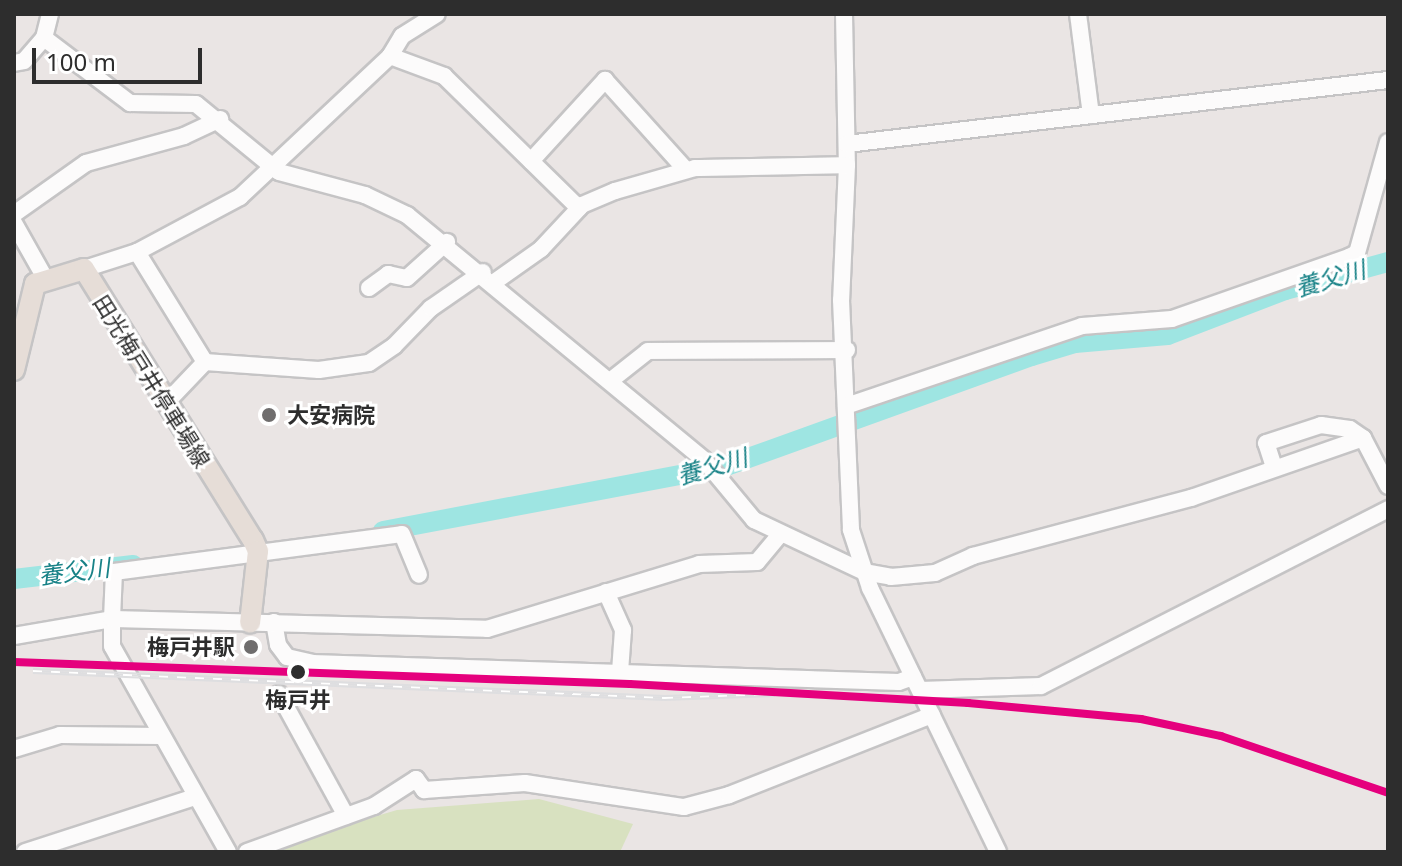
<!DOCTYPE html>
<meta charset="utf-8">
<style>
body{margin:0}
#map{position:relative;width:1402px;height:866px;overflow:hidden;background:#eae5e4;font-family:"Noto Sans","Noto Sans JP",sans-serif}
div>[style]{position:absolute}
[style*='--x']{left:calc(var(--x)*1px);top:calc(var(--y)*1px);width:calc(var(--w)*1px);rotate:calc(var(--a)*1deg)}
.green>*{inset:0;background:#d8e1c0}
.river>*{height:20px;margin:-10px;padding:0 10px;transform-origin:10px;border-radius:10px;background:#9ee5e2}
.roads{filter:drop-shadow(2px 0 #c5c4c5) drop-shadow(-2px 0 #c5c4c5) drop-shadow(0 2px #c5c4c5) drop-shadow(0 -2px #c5c4c5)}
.minor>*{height:16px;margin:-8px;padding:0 8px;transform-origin:8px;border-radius:8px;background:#fcfbfb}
.major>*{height:20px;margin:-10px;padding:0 10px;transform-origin:10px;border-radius:10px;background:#e6ddd7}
.rail>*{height:6px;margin-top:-3px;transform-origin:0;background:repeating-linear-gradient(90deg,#fff 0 9px,#dedee0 0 18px);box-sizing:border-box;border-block:2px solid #dedee0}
.rail-1>*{height:8px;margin:-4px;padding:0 4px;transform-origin:4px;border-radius:4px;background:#e5007d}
.dots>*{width:22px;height:22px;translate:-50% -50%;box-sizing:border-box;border:4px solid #fff;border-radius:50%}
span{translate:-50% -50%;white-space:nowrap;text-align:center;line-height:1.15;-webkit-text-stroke:6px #fff;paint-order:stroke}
.street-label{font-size:22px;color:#2d2d2d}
.poi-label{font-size:22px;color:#2d2d2d;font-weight:700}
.left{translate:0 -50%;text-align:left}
.right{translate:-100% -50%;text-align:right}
.stop-label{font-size:22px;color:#2d2d2d;font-weight:700}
.water-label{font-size:24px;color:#188287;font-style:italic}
.frame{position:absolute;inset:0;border:16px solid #2d2d2d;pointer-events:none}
.scale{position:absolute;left:32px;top:48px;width:170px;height:36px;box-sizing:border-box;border:4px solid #2d2d2d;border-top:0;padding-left:10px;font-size:24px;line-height:28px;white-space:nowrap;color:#2d2d2d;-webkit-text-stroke:6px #fff;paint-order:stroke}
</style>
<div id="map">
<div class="green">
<i style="clip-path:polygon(539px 799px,633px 824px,620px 852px,255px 852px,397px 810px)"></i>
</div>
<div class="river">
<i style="--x:383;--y:531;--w:349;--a:-10.7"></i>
<i style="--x:726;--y:466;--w:325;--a:-19.8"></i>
<i style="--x:1032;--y:356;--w:45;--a:-16.8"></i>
<i style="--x:1075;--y:343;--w:93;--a:-4.9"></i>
<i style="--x:1168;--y:335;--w:125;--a:-21"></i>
<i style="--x:1285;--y:290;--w:107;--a:-15.2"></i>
<i style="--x:14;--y:579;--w:120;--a:-6.7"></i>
</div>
<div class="roads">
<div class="minor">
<i style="--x:844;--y:14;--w:151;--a:88.9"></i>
<i style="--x:847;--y:165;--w:135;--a:92.5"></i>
<i style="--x:841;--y:300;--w:230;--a:87.5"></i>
<i style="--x:851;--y:530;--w:61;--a:71.9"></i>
<i style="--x:870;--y:588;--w:293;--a:64.1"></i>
<i style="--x:1078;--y:14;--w:102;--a:82.7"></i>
<i style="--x:44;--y:38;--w:25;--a:-76"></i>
<i style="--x:390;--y:56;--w:58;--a:20.3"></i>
<i style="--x:444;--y:76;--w:189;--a:44.4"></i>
<i style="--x:14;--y:63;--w:10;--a:-11"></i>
<i style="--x:24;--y:61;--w:30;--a:-49"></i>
<i style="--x:44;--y:38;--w:108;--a:37.1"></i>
<i style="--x:130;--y:103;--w:66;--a:0.9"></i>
<i style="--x:196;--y:104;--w:107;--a:39.3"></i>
<i style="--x:279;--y:172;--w:89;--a:15"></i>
<i style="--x:365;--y:195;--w:47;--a:25.5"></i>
<i style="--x:407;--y:215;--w:386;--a:39.5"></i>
<i style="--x:705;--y:461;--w:77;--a:50.3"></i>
<i style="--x:754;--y:520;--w:122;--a:25.3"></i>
<i style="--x:864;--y:572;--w:27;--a:10"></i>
<i style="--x:891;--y:577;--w:44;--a:-5.2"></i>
<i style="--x:935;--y:573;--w:42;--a:-24.1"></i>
<i style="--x:973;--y:556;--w:226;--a:-14.9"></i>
<i style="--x:1191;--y:498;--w:182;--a:-19.2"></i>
<i style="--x:1363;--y:438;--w:54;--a:62.5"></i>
<i style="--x:847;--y:144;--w:545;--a:-6.75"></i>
<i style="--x:531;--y:161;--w:110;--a:-47.6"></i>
<i style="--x:605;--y:80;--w:121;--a:48"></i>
<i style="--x:14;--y:214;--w:88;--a:-35.3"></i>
<i style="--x:86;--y:163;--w:102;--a:-15.4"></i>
<i style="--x:184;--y:136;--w:40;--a:-25"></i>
<i style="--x:14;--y:223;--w:63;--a:60.6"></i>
<i style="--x:137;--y:252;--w:129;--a:58.3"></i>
<i style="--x:84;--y:269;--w:56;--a:-17.8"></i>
<i style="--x:137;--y:252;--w:117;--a:-28.1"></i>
<i style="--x:240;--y:197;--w:206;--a:-43.2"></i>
<i style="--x:390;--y:56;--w:23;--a:-59"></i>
<i style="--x:402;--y:36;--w:41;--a:-32.2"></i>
<i style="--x:493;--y:283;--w:59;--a:-35.3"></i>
<i style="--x:541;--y:249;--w:60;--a:-47"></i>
<i style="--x:582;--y:205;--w:36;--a:-23"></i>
<i style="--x:615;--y:191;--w:83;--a:-16"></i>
<i style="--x:695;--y:168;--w:152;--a:-1.1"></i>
<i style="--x:369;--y:288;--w:24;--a:-36"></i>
<i style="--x:388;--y:274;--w:19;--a:12"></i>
<i style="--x:407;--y:278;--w:54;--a:-42"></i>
<i style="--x:610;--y:381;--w:48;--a:-38.3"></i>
<i style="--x:648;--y:351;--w:199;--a:-0.3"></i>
<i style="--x:166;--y:403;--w:57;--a:-46.4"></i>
<i style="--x:205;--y:362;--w:114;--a:4"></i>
<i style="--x:319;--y:370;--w:50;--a:-8"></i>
<i style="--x:369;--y:363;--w:30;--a:-34"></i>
<i style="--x:394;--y:346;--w:53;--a:-45.8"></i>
<i style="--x:431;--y:308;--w:63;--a:-34.7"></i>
<i style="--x:846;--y:406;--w:249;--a:-18.7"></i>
<i style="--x:1082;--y:326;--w:90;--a:-4.4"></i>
<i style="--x:1172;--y:319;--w:188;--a:-19.3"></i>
<i style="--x:1349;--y:257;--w:9;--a:-27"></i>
<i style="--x:1357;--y:253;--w:115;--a:-74.4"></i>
<i style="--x:1274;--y:467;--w:25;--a:-108"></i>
<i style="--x:1266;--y:443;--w:58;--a:-18.1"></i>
<i style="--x:1321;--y:425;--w:29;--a:8"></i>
<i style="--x:1350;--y:429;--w:16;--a:35"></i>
<i style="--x:606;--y:592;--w:42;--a:65.9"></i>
<i style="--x:623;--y:630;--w:42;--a:94.1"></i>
<i style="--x:274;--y:622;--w:23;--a:80"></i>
<i style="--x:278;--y:645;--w:15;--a:53"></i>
<i style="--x:287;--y:657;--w:26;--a:13"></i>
<i style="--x:312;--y:663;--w:587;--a:1.85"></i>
<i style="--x:899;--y:682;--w:15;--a:-20"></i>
<i style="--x:14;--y:636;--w:99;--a:-9.8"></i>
<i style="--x:112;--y:619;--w:47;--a:-87.6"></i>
<i style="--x:114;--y:572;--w:290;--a:-7.5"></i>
<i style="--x:402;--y:534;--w:44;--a:67.5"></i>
<i style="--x:920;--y:690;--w:121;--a:-1.9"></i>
<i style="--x:1041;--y:686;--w:390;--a:-27"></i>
<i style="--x:279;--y:694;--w:139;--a:61.2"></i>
<i style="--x:14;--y:749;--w:48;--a:-16.9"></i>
<i style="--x:60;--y:735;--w:101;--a:0.6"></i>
<i style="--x:25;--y:852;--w:179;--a:-17.9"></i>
<i style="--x:228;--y:852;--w:236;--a:-119.4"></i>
<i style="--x:112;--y:646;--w:27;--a:-90"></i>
<i style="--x:112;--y:619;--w:375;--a:1.5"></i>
<i style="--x:487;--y:629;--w:222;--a:-17"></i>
<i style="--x:699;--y:564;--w:58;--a:-2"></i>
<i style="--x:757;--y:562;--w:34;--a:-50"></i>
<i style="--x:247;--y:852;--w:135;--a:-19.9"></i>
<i style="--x:374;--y:806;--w:50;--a:-32.7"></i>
<i style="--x:416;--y:779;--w:14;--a:54"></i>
<i style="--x:424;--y:790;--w:101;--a:-4"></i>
<i style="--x:525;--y:783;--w:161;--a:8.6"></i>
<i style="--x:684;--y:807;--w:47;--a:-14.9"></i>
<i style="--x:729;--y:795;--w:218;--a:-21.5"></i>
</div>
<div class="major">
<i style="--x:14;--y:370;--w:89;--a:-76.3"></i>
<i style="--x:35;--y:284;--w:51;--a:-17"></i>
<i style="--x:84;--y:269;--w:319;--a:58.1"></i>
<i style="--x:253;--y:540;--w:12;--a:66"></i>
<i style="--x:258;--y:551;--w:72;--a:96.3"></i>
</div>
</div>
<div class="rail">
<i style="--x:33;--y:671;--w:632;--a:2.45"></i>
<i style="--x:664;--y:698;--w:111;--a:-2.1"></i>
</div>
<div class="rail-1">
<i style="--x:14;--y:662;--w:616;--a:2.05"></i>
<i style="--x:630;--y:684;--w:339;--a:3.2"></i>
<i style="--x:968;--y:703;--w:174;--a:5.3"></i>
<i style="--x:1141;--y:719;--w:82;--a:12"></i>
<i style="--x:1221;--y:736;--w:176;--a:18.8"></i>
</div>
<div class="dots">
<i style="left:269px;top:415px;background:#6f6d6d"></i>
<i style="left:251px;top:647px;background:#6f6d6d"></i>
<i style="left:298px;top:672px;background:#2d2d2d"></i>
</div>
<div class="street-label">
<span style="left:152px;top:381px;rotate:58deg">田光梅戸井停車場線</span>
</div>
<div class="poi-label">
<span class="left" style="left:287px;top:415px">大安病院</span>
<span class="right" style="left:235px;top:647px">梅戸井駅</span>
</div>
<div class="stop-label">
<span style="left:298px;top:700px">梅戸井</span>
</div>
<div class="water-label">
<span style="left:1330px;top:278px;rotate:-16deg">養父川</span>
<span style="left:712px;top:466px;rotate:-16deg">養父川</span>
<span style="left:74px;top:571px;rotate:-7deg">養父川</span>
</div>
<div class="frame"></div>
<div class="scale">100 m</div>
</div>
